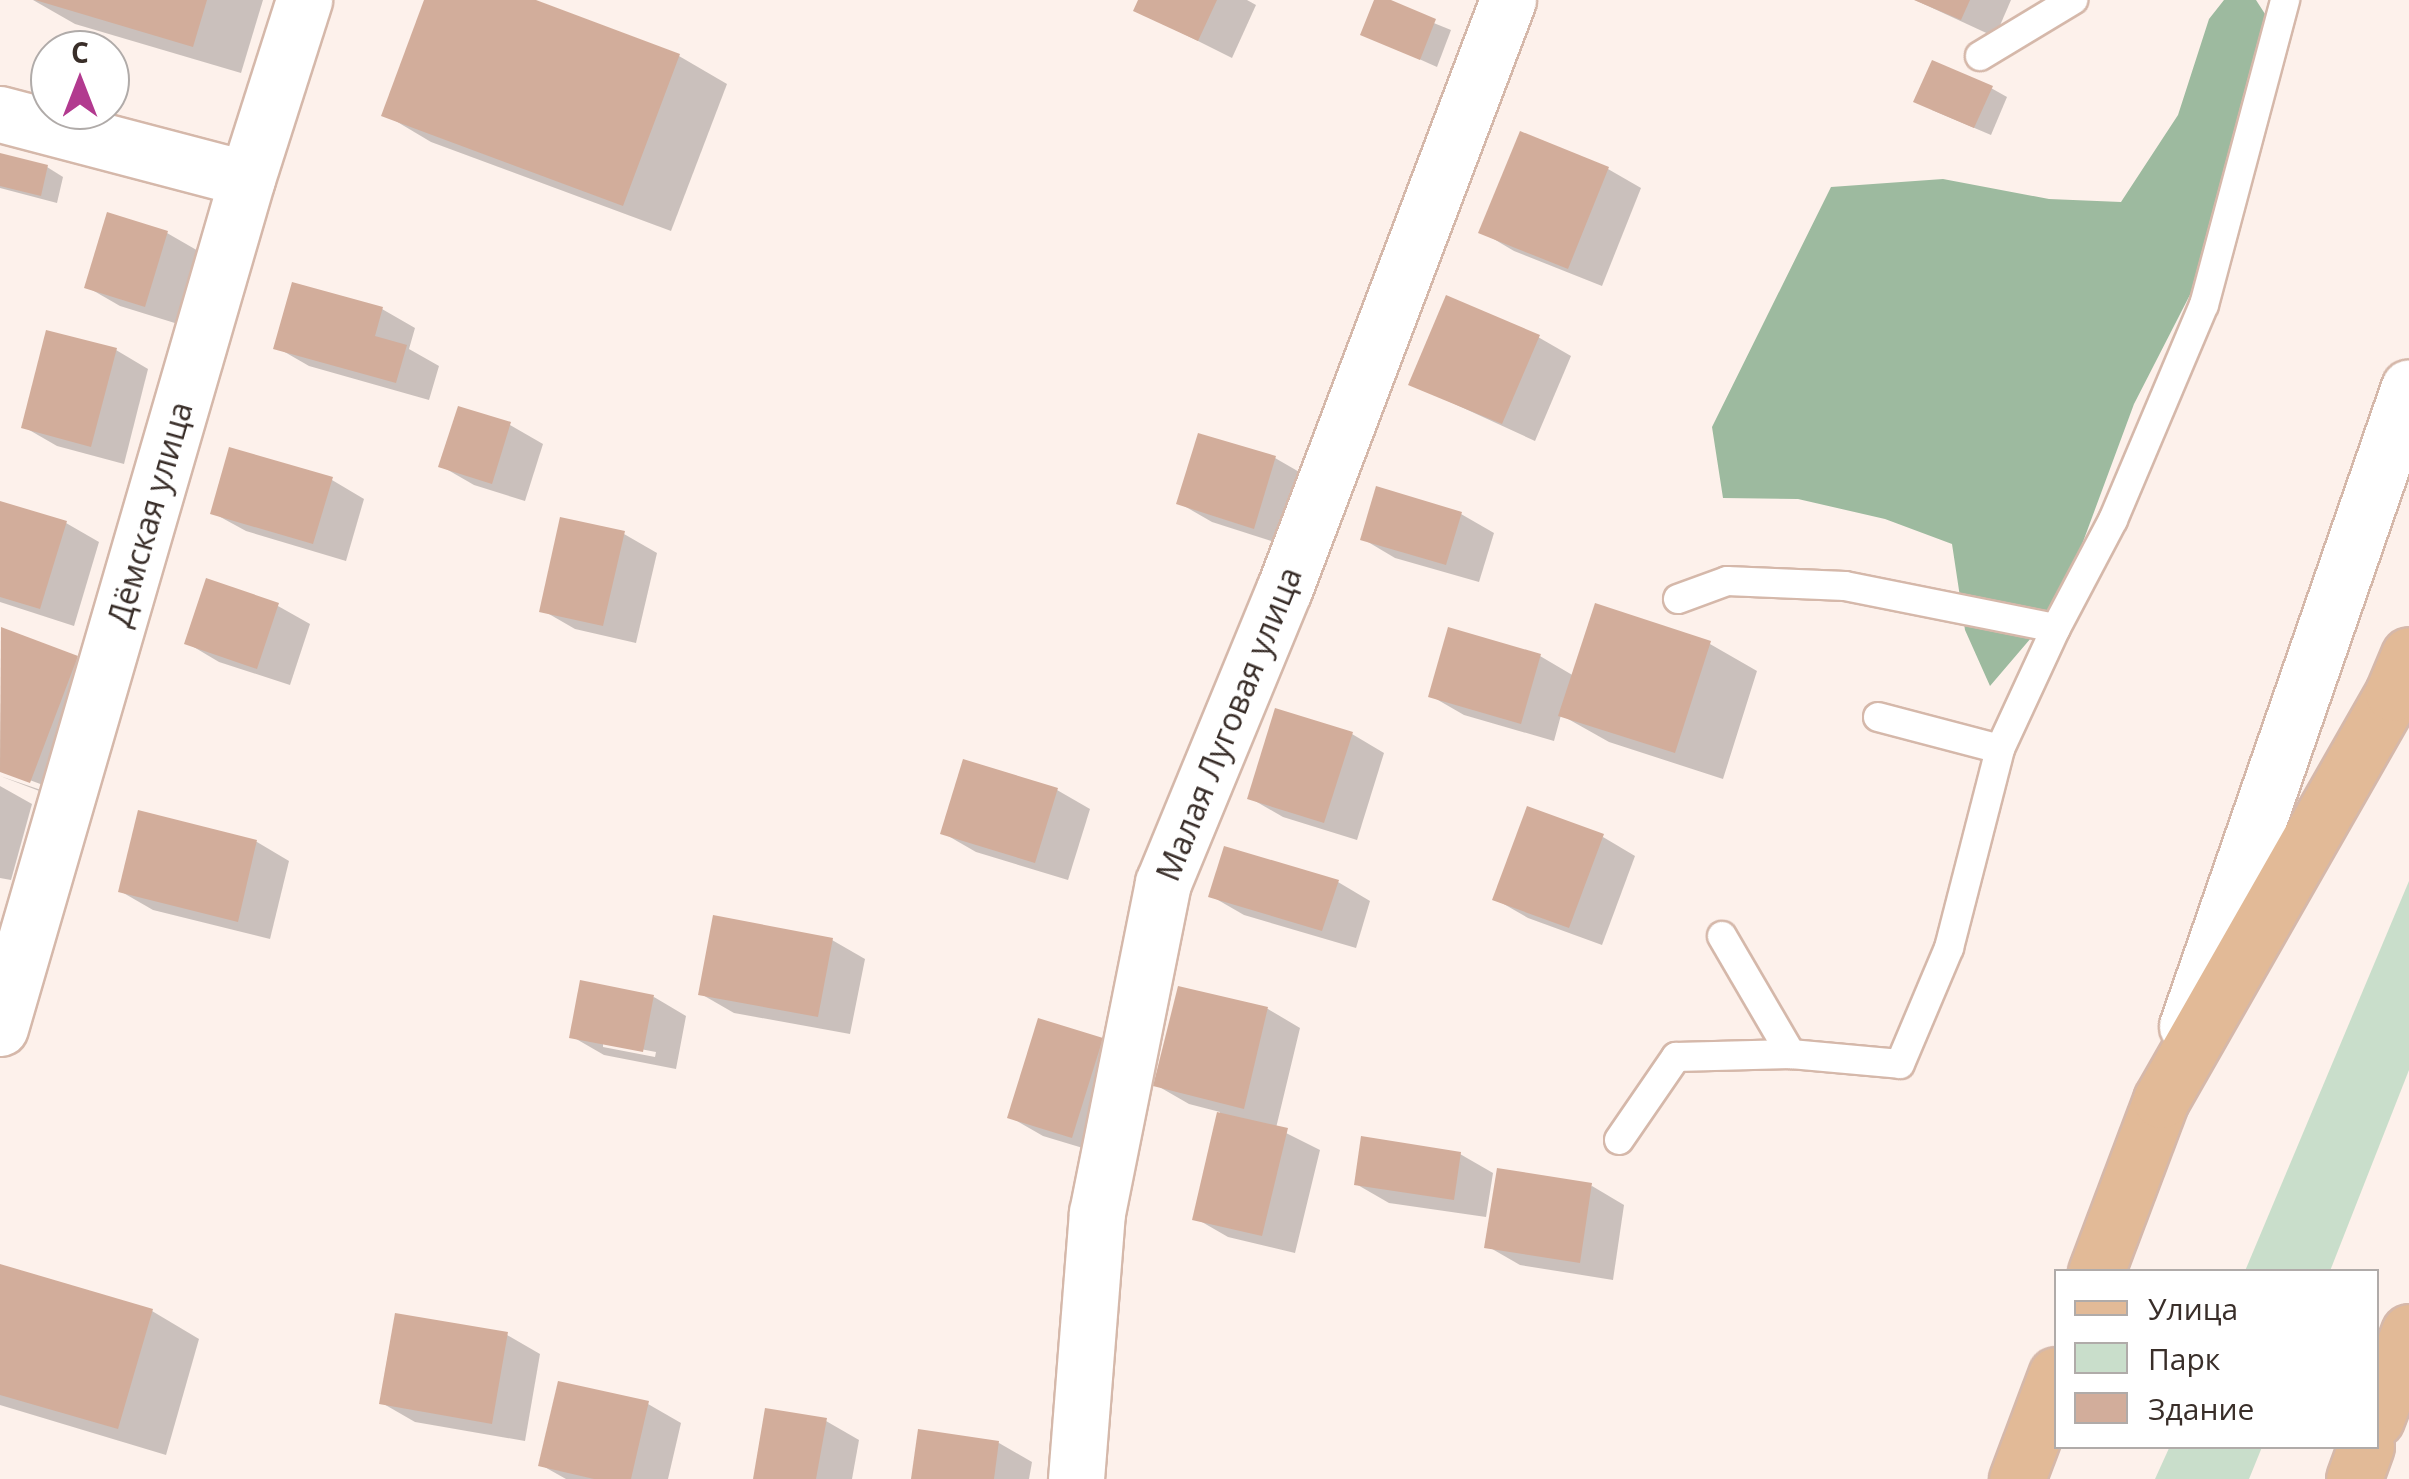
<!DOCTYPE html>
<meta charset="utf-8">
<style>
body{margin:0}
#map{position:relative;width:2409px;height:1479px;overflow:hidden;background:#fdf1eb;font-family:"Open Sans",sans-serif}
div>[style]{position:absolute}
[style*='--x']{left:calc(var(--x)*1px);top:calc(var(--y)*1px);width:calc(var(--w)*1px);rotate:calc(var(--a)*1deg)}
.green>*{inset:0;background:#c9decb}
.forest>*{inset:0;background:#9dba9f}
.shadow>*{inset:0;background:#0003}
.building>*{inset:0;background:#d2ad9b}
.roads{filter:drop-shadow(2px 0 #d5b8aa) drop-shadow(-2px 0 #d5b8aa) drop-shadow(0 2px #d5b8aa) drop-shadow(0 -2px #d5b8aa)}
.service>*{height:28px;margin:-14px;padding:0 14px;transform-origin:14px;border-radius:14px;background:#fff}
.minor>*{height:55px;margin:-27.5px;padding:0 27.5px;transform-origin:27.5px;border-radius:27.5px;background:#fff}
.tertiary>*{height:55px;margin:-27.5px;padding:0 27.5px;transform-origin:27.5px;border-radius:27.5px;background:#fff}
.secondary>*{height:55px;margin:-27.5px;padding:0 27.5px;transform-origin:27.5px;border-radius:27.5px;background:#fff}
.primary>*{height:55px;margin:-27.5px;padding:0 27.5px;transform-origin:27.5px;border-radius:27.5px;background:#e2ba97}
span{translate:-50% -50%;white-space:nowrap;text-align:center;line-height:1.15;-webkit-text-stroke:10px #fff;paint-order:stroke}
.street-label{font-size:32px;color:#392e29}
.legend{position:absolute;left:2054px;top:1269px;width:325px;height:180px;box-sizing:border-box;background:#fff;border:2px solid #b0aba9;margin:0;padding:12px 18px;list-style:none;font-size:30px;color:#392e29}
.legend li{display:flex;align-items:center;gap:20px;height:50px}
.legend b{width:50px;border:2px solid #b0aba9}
.north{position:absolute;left:30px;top:30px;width:100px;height:100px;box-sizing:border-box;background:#fff;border:2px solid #b0aba9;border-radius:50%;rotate:0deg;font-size:28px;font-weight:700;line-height:40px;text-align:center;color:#392e29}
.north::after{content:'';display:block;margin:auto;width:35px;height:45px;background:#b23a8f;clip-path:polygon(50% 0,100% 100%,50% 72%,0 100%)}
</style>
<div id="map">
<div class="green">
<i style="clip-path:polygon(2409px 881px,2409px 1070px,2330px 1271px,2245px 1271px)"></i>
<i style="clip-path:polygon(2170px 1446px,2262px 1446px,2262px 1447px,2249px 1479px,2155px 1479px)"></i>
</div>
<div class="forest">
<i style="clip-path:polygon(2224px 0,2256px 0,2276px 31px,2196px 283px,2134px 404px,2060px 604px,1990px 686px,1965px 630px,1952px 544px,1885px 519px,1798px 499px,1723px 498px,1712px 427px,1831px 187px,1943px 179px,2049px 199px,2121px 202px,2178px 115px,2209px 19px)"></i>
</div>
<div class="shadow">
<i style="clip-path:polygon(33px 0,263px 0,241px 73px,75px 24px)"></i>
<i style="clip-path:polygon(427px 0,529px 0,679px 56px,727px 84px,671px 231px,431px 142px,384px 114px)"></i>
<i style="clip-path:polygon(1141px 0,1247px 0,1256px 5px,1232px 58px,1136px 10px)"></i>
<i style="clip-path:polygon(1377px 0,1451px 30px,1437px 67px,1363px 34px)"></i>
<i style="clip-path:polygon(1915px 0,2011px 0,1995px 37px)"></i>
<i style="clip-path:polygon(1991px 88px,2007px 97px,1991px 135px,1932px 110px)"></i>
<i style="clip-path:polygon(0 156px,47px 167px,63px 177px,57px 203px,0 188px)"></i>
<i style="clip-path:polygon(1608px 169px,1641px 188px,1602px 286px,1514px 251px,1482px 232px)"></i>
<i style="clip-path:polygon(109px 216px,167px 233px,200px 252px,178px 324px,120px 306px,87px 287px)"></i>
<i style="clip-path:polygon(382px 309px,415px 328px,409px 349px,439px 366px,429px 400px,309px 366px,276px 347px)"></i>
<i style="clip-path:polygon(1538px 337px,1571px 356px,1535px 441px,1411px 384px)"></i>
<i style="clip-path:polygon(116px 350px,148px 369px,124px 464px,57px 446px,24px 427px)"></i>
<i style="clip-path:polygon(459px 409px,510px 425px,543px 444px,525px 501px,474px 485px,441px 466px)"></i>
<i style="clip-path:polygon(1275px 458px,1308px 477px,1287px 546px,1212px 522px,1179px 503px)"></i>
<i style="clip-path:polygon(332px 480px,364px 499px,346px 561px,246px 531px,213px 513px)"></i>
<i style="clip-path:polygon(0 503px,66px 523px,99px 542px,74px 626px,0 602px)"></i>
<i style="clip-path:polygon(1461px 514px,1494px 533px,1479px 582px,1395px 558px,1363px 539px)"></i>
<i style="clip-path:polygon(624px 534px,657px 553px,636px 643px,575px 629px,542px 610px)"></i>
<i style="clip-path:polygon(278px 606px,310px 624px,290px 685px,219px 662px,187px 643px)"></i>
<i style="clip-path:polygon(2px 631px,77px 659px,109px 678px,63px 800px,0 776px,41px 790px,43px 785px,0 769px)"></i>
<i style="clip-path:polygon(1710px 644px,1757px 671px,1723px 779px,1609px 742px,1561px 715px,1554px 741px,1464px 715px,1431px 696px,1540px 656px,1574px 676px)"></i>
<i style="clip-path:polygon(1352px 734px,1384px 753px,1357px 840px,1283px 817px,1250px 798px)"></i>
<i style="clip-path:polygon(965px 762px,1057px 790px,1090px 809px,1068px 880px,976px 852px,943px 833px)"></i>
<i style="clip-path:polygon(0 786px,32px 804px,11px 880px,0 878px)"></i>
<i style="clip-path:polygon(139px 813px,257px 842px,289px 861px,270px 939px,153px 910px,120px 891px)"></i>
<i style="clip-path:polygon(1603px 837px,1635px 856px,1602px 945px,1528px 918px,1495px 899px)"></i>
<i style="clip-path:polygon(1338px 882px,1370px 901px,1356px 948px,1244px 915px,1211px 896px)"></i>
<i style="clip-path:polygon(832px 940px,865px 959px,850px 1034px,734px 1013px,701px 994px)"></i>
<i style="clip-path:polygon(1180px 989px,1268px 1009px,1300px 1028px,1276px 1128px,1320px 1150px,1295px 1253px,1228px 1237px,1195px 1218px,1220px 1112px,1189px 1104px,1156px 1085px)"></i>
<i style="clip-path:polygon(evenodd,654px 997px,686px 1016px,676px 1069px,604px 1055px,571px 1036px,654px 997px,603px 1042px,656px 1052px,655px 1057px,603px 1047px,603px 1042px)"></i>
<i style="clip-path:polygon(1102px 1040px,1135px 1059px,1106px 1155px,1043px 1136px,1010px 1117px)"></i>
<i style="clip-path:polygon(1460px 1154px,1493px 1173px,1486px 1217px,1389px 1203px,1356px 1184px)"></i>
<i style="clip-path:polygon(1592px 1186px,1624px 1205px,1613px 1280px,1520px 1265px,1487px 1246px)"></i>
<i style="clip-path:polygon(0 1267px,152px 1311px,199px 1339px,166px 1455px,0 1405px)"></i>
<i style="clip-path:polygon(507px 1335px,540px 1354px,525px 1441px,415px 1422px,382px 1403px)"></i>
<i style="clip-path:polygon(648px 1404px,681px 1423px,668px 1479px,566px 1479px,541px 1465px)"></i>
<i style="clip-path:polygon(826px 1421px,859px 1440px,852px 1479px,755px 1479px)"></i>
<i style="clip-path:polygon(999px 1443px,1032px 1462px,1029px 1479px,914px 1479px)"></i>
</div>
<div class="building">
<i style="clip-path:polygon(35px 0,207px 0,193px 47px)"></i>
<i style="clip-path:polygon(424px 0,536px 0,680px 54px,623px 206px,381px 116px)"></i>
<i style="clip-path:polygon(1138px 0,1217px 0,1198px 41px,1133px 11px)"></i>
<i style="clip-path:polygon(1374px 0,1391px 0,1436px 19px,1420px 60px,1360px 35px)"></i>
<i style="clip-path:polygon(1914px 0,1970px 0,1961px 20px)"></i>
<i style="clip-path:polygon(1932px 60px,1993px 86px,1974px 128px,1913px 102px)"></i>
<i style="clip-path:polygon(1520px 131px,1609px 167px,1568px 269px,1478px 233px)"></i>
<i style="clip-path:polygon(0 153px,48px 165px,41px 196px,0 186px)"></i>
<i style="clip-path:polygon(107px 212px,168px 231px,145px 307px,84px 288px)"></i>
<i style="clip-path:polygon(292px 282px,383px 307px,375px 336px,407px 345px,396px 383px,273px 349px)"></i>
<i style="clip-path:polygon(1446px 295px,1540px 335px,1502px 424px,1408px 385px)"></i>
<i style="clip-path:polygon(46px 330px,117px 348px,91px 447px,21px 428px)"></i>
<i style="clip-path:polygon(458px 406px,511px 422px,492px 484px,438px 467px)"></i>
<i style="clip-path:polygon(1198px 433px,1276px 456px,1254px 529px,1176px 504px)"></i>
<i style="clip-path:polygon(229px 447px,333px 477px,313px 544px,210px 514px)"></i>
<i style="clip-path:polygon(1376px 486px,1462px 512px,1446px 565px,1360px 540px)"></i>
<i style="clip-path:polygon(0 501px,67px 521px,40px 609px,0 597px)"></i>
<i style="clip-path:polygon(560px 517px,625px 531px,603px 626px,539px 612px)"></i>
<i style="clip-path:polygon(206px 578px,279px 603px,257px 669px,184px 644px)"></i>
<i style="clip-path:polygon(1595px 603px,1711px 641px,1675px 753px,1558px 716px)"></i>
<i style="clip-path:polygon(1px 627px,78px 656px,30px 783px,0 772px)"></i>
<i style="clip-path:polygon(1448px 627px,1541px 654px,1521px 724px,1428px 697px)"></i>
<i style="clip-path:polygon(1275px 708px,1353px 732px,1324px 823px,1247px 799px)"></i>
<i style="clip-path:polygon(963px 759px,1058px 788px,1035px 863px,940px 834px)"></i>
<i style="clip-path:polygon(1527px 806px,1604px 834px,1569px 928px,1492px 900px)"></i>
<i style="clip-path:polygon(138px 810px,257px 840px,238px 922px,118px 892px)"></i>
<i style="clip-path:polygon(1224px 846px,1339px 880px,1322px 931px,1208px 897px)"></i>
<i style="clip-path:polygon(713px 915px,833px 938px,818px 1017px,698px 995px)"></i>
<i style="clip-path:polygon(580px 980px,654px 995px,643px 1052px,569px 1038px)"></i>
<i style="clip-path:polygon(1178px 986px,1268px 1007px,1244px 1109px,1153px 1086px)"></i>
<i style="clip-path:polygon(1038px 1018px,1103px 1038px,1072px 1138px,1007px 1118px)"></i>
<i style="clip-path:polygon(1217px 1112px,1288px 1128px,1262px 1236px,1192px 1220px)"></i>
<i style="clip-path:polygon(1361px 1136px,1461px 1152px,1454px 1200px,1354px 1185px)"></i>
<i style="clip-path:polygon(1497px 1168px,1592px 1183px,1580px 1263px,1484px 1248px)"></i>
<i style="clip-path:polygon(0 1264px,153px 1309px,118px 1429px,0 1395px)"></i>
<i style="clip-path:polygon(395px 1313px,508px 1332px,492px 1424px,379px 1404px)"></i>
<i style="clip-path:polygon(558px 1381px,649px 1401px,631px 1479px,594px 1479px,538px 1466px)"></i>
<i style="clip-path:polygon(765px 1408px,827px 1418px,816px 1479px,753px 1479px)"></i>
<i style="clip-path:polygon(918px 1429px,999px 1441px,994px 1479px,911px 1479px)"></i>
</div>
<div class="roads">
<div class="service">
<i style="--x:1980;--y:56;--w:109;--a:-31.1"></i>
<i style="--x:1678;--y:599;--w:52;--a:-20.2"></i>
<i style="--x:1727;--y:581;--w:118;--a:2.4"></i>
<i style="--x:1845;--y:586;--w:215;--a:11.3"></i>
<i style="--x:2056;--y:628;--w:122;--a:-62.2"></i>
<i style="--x:2113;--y:520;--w:233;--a:-67.1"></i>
<i style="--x:2204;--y:305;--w:316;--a:-75.1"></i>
<i style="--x:1878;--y:717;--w:126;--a:14.7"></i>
<i style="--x:2000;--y:749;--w:133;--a:-65.2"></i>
<i style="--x:1722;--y:936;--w:137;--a:59.7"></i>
<i style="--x:1791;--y:1054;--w:109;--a:5.2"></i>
<i style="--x:1900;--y:1064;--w:126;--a:-67.1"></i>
<i style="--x:1949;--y:948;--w:205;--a:-75.6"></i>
<i style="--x:1619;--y:1140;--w:101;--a:-55.5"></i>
<i style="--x:1676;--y:1057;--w:115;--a:-1.5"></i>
</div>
<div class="minor">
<i style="--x:0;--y:114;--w:255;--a:14.7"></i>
<i style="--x:1076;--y:1479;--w:267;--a:-85.5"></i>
<i style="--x:1097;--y:1213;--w:337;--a:-78.7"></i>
<i style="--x:1163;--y:883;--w:317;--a:-67.6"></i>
<i style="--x:1284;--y:590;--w:631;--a:-69.21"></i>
</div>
<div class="tertiary">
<i style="--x:0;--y:1028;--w:884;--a:-73.78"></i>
<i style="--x:247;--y:179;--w:188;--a:-72.3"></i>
</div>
<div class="secondary">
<i style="--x:2187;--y:1026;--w:676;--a:-70.84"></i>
</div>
<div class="primary">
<i style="--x:2096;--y:1272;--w:184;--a:-69.3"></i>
<i style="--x:2161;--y:1100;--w:468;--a:-60.3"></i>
<i style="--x:2393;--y:693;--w:41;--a:-67.2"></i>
<i style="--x:2376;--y:1419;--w:93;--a:-69.2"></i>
<i style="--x:2017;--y:1479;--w:111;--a:-69.4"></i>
<i style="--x:2354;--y:1479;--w:35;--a:-70"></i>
</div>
</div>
<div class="street-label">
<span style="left:150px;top:514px;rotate:-74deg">Дёмская улица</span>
<span style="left:1229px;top:724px;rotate:-68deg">Малая Луговая улица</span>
</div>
<ul class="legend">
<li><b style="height:12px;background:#e2ba97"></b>Улица</li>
<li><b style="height:28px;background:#c9decb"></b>Парк</li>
<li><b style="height:28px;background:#d2ad9b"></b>Здание</li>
</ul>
<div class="north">С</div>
</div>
